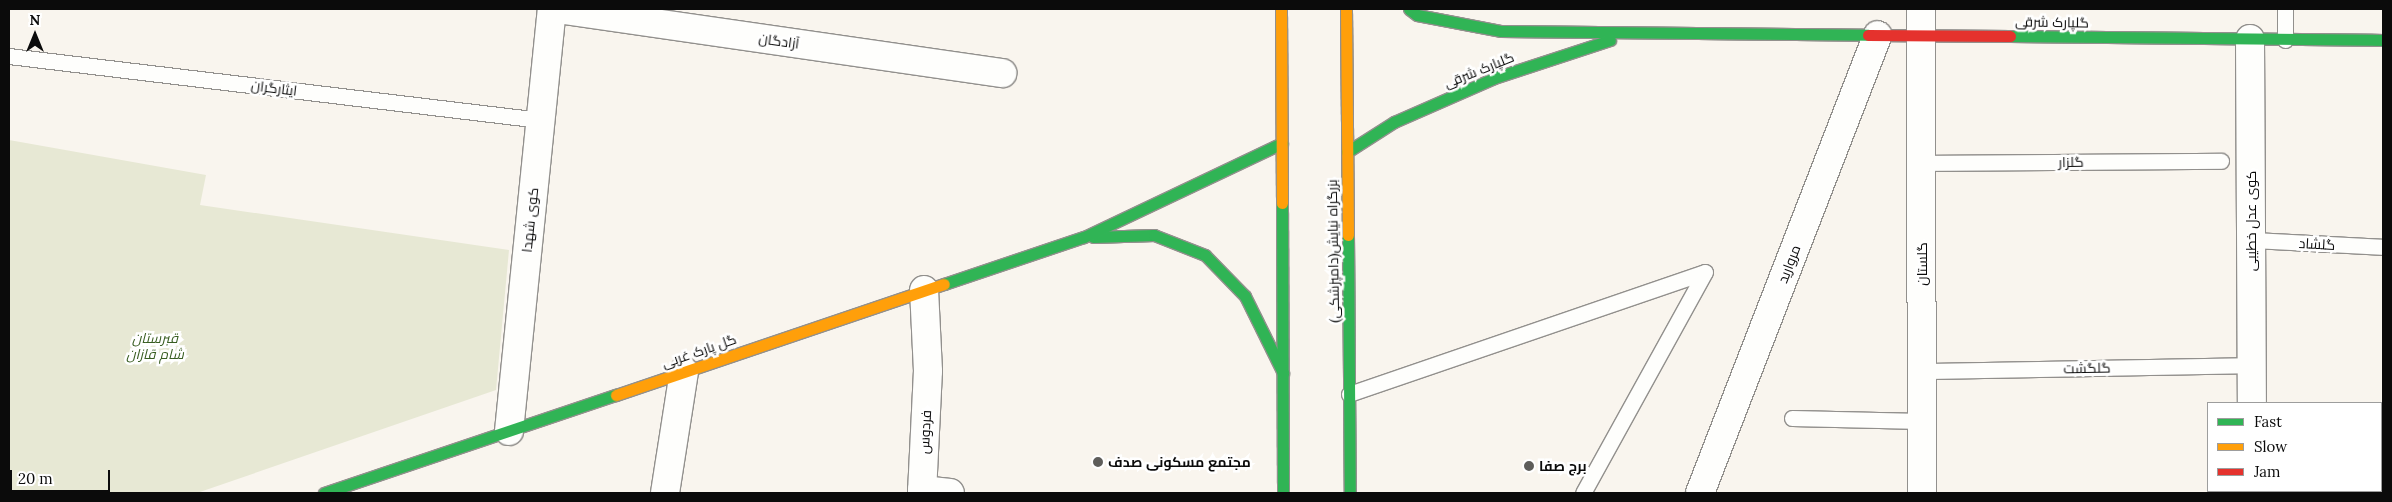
<!DOCTYPE html>
<meta charset="utf-8">
<style>
body{margin:0}
#map{position:relative;width:2392px;height:502px;overflow:hidden;background:#f9f5ee;font-family:Lora,Cairo,serif}
div>[style]{position:absolute}
[style*='--x']{left:calc(var(--x)*1px);top:calc(var(--y)*1px);width:calc(var(--w)*1px);rotate:calc(var(--a)*1deg)}
.cemetery>*{inset:0;background:#e7e8d4}
.roads{filter:drop-shadow(1px 0 #92908d) drop-shadow(-1px 0 #92908d) drop-shadow(0 1px #92908d) drop-shadow(0 -1px #92908d)}
.lane>*{height:15px;margin:-7.5px;padding:0 7.5px;transform-origin:7.5px;border-radius:7.5px;background:#fefefc}
.street>*{height:28px;margin:-14px;padding:0 14px;transform-origin:14px;border-radius:14px;background:#fefefc}
.fast>*{height:11px;margin:-5.5px;padding:0 5.5px;transform-origin:5.5px;border-radius:5.5px;background:#30b455}
.slow>*{height:11px;margin:-5.5px;padding:0 5.5px;transform-origin:5.5px;border-radius:5.5px;background:#ff9f0a}
.jam>*{height:11px;margin:-5.5px;padding:0 5.5px;transform-origin:5.5px;border-radius:5.5px;background:#e5322d}
.dots>*{width:14px;height:14px;translate:-50% -50%;box-sizing:border-box;border:2px solid #fff;border-radius:50%}
span{translate:-50% -50%;white-space:nowrap;text-align:center;line-height:1.15;-webkit-text-stroke:5px #fff;paint-order:stroke}
.street-label{font-size:14px;color:#0b0b0b}
.park-label{font-size:14px;color:#385d21;font-style:italic}
.poi-label{font-size:14px;color:#0b0b0b;font-weight:700}
.left{translate:0 -50%;text-align:left}
.frame{position:absolute;inset:0;border:10px solid #0b0b0b;pointer-events:none}
.legend{position:absolute;left:2207px;top:402px;width:175px;height:90px;box-sizing:border-box;background:#fff;border:1px solid #9d9d9d;margin:0;padding:6px 9px;list-style:none;font-size:15px;color:#0b0b0b}
.legend li{display:flex;align-items:center;gap:10px;height:25px}
.legend b{width:25px;border:1px solid #9d9d9d}
.north{position:absolute;left:10px;top:10px;width:50px;height:50px;-webkit-text-stroke:4px #fff;paint-order:stroke;rotate:0deg;font-size:14px;font-weight:700;line-height:20px;text-align:center;color:#0b0b0b}
.north::after{content:'';display:block;margin:auto;width:18px;height:22px;background:#0b0b0b;clip-path:polygon(50% 0,100% 100%,50% 72%,0 100%)}
.scale{position:absolute;left:10px;top:470px;width:100px;height:22px;box-sizing:border-box;border:2px solid #0b0b0b;border-top:0;padding-left:6px;font-size:15px;line-height:18px;white-space:nowrap;color:#0b0b0b;-webkit-text-stroke:4px #fff;paint-order:stroke}
</style>
<div id="map">
<div class="cemetery">
<i style="clip-path:polygon(9px 140px,206px 175px,200px 205px,509px 250px,496px 390px,197px 493px,9px 493px)"></i>
</div>
<div class="roads">
<div class="lane">
<i style="--x:2285;--y:9;--w:31;--a:90"></i>
<i style="--x:9;--y:56;--w:535;--a:6.87"></i>
<i style="--x:1921;--y:163;--w:300;--a:-0.4"></i>
<i style="--x:2251;--y:240;--w:132;--a:3"></i>
<i style="--x:1922;--y:371;--w:330;--a:-1"></i>
<i style="--x:1349;--y:394;--w:376;--a:-18.9"></i>
<i style="--x:1705;--y:272;--w:252;--a:118.9"></i>
<i style="--x:2381;--y:417;--w:2;--a:0"></i>
<i style="--x:1792;--y:418;--w:130;--a:1.3"></i>
</div>
<div class="street">
<i style="--x:557;--y:9;--w:450;--a:8.2"></i>
<i style="--x:1921;--y:9;--w:484;--a:89.9"></i>
<i style="--x:2250;--y:39;--w:364;--a:89.7"></i>
<i style="--x:509;--y:431;--w:424;--a:-84.2"></i>
<i style="--x:922;--y:490;--w:28;--a:6"></i>
<i style="--x:2252;--y:491;--w:2;--a:90"></i>
<i style="--x:665;--y:493;--w:123;--a:-81.1"></i>
<i style="--x:922;--y:493;--w:122;--a:-87.2"></i>
<i style="--x:928;--y:371;--w:81;--a:-92.8"></i>
<i style="--x:1700;--y:493;--w:491;--a:-68.8"></i>
</div>
<div class="fast">
<i style="--x:1409;--y:9;--w:10;--a:37"></i>
<i style="--x:1417;--y:15;--w:86;--a:10.8"></i>
<i style="--x:1501;--y:31;--w:367;--a:0.6"></i>
<i style="--x:2010;--y:36;--w:373;--a:0.6"></i>
<i style="--x:1347;--y:152;--w:56;--a:-32.6"></i>
<i style="--x:1394;--y:122;--w:109;--a:-23.7"></i>
<i style="--x:1494;--y:78;--w:122;--a:-18.1"></i>
<i style="--x:1282;--y:203;--w:290;--a:89.8"></i>
<i style="--x:1348;--y:235;--w:258;--a:89.6"></i>
<i style="--x:1093;--y:237;--w:61;--a:-1.9"></i>
<i style="--x:1154;--y:235;--w:55;--a:21.4"></i>
<i style="--x:1205;--y:255;--w:57;--a:45.7"></i>
<i style="--x:1245;--y:296;--w:86;--a:63.7"></i>
<i style="--x:944;--y:284;--w:148;--a:-18.6"></i>
<i style="--x:1084;--y:237;--w:219;--a:-25.4"></i>
<i style="--x:324;--y:493;--w:308;--a:-18.6"></i>
</div>
<div class="slow">
<i style="--x:1281;--y:9;--w:194;--a:89.7"></i>
<i style="--x:1346;--y:9;--w:226;--a:89.5"></i>
<i style="--x:616;--y:395;--w:346;--a:-18.7"></i>
</div>
<div class="jam">
<i style="--x:1868;--y:35;--w:142;--a:0.4"></i>
</div>
</div>
<div class="dots">
<i style="left:1098px;top:462px;background:#5e5d5a"></i>
<i style="left:1529px;top:466px;background:#5e5d5a"></i>
</div>
<div class="street-label">
<span style="left:2052px;top:22px;rotate:1deg">گلپارک شرقی</span>
<span style="left:779px;top:41px;rotate:8deg">آزادگان</span>
<span style="left:1479px;top:70px;rotate:-22deg">گلپارک شرقی</span>
<span style="left:274px;top:88px;rotate:7deg">ایثارگران</span>
<span style="left:2071px;top:162px;rotate:-1deg">گلزار</span>
<span style="left:530px;top:220px;rotate:-84deg">کوی شهدا</span>
<span style="left:2251px;top:221px;rotate:-90deg">کوی عدل خطیبی</span>
<span style="left:2317px;top:244px;rotate:3deg">گلشاد</span>
<span style="left:1333px;top:251px;rotate:-91deg">بزرگراه نیایش(دامپزشکی)</span>
<span style="left:1789px;top:264px;rotate:-69deg">مروارید</span>
<span style="left:1922px;top:264px;rotate:-90deg">گلستان</span>
<span style="left:699px;top:351px;rotate:-19deg">گل پارک غربی</span>
<span style="left:2087px;top:368px;rotate:-1deg">گلگشت</span>
<span style="left:925px;top:432px;rotate:-87deg">فردوس</span>
</div>
<div class="park-label">
<span style="left:155px;top:346px">قبرستان<br>شام قازان</span>
</div>
<div class="poi-label">
<span class="left" style="left:1108px;top:462px">مجتمع مسکونی صدف</span>
<span class="left" style="left:1539px;top:466px">برج صفا</span>
</div>
<div class="frame"></div>
<ul class="legend">
<li><b style="height:6px;background:#30b455"></b>Fast</li>
<li><b style="height:6px;background:#ff9f0a"></b>Slow</li>
<li><b style="height:6px;background:#e5322d"></b>Jam</li>
</ul>
<div class="north">N</div>
<div class="scale">20 m</div>
</div>
